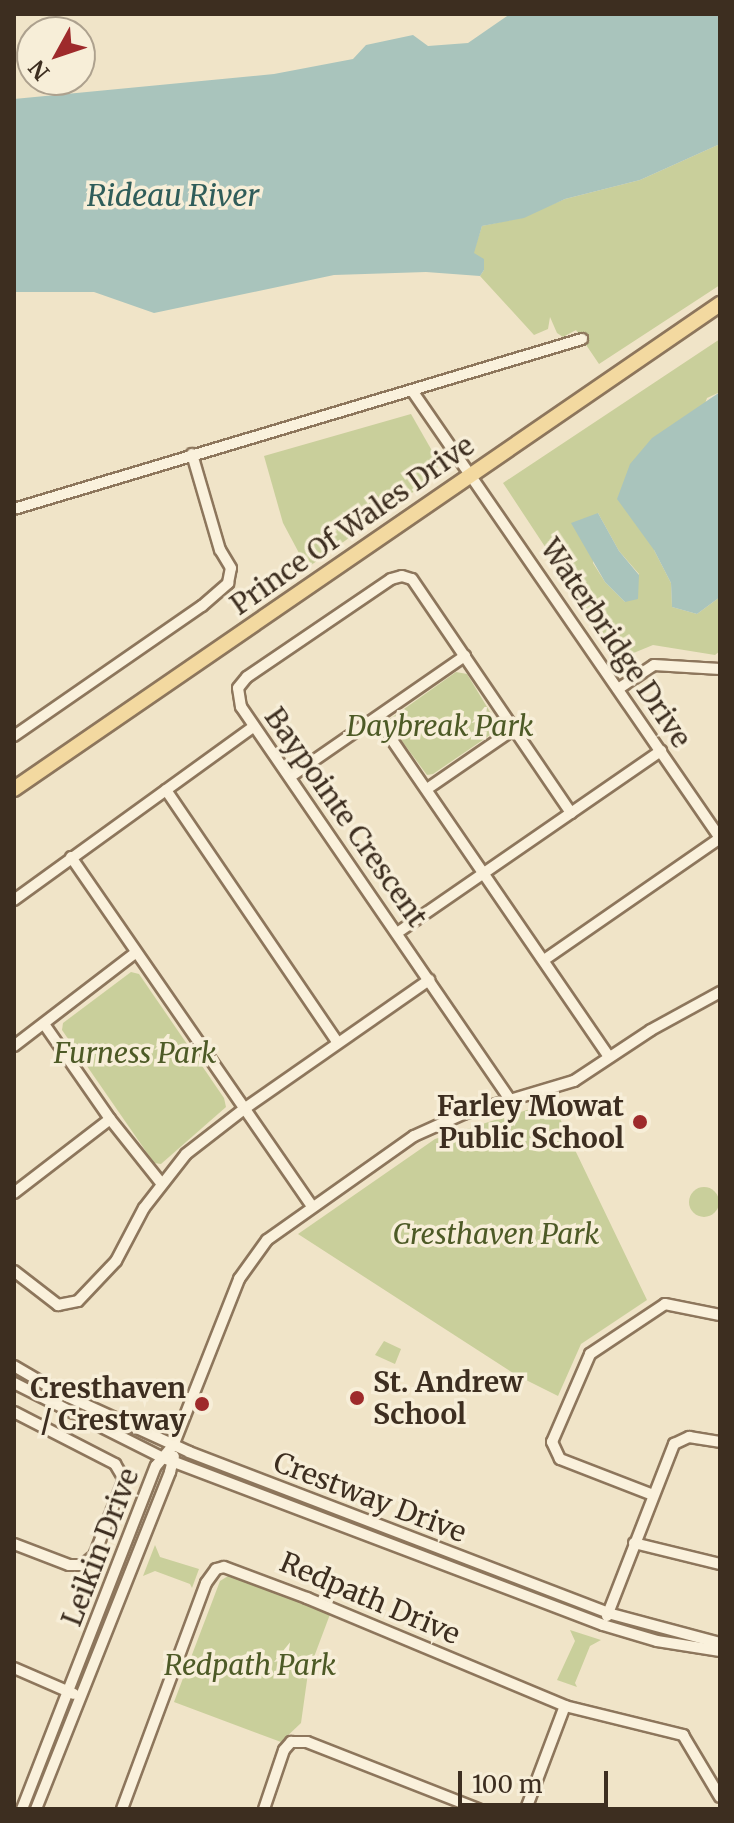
<!DOCTYPE html>
<style>
body{margin:0}
#map{position:relative;width:734px;height:1823px;overflow:hidden;background:#f0e4c8;font-family:Merriweather,serif}
div>[style]{position:absolute}
[style*='--x']{left:calc(var(--x)*1px);top:calc(var(--y)*1px);width:calc(var(--w)*1px);rotate:calc(var(--a)*1deg)}
.green>*{inset:0;background:#c9cf9b}
.round{border-radius:50%}
.water>*{inset:0;background:#a9c4bc}
.roads{filter:drop-shadow(2px 0 #8d765c) drop-shadow(-2px 0 #8d765c) drop-shadow(0 2px #8d765c) drop-shadow(0 -2px #8d765c)}
.minor>*{height:10px;margin:-5px;padding:0 5px;transform-origin:5px;border-radius:5px;background:#faf1dc}
.major>*{height:14px;margin:-7px;padding:0 7px;transform-origin:7px;border-radius:7px;background:#f3d9a0}
.dots>*{width:22px;height:22px;translate:-50% -50%;box-sizing:border-box;border:4px solid #f7eed8;border-radius:50%}
span{translate:-50% -50%;white-space:nowrap;text-align:center;line-height:1.15;-webkit-text-stroke:7px #f7eed8;paint-order:stroke}
.street-label{font-size:28px;color:#3d2e20}
.park-label{font-size:28px;color:#4d5a26;font-style:italic}
.poi-label{font-size:28px;color:#3d2e20;font-weight:700}
.right{translate:-100% -50%;text-align:right}
.left{translate:0 -50%;text-align:left}
.water-label{font-size:30px;color:#2f5d5a;font-style:italic}
.frame{position:absolute;inset:0;border:16px solid #3d2e20;pointer-events:none}
.north{position:absolute;left:16px;top:16px;width:80px;height:80px;box-sizing:border-box;background:#f7eed8;border:2px solid #ada18e;border-radius:50%;rotate:230deg;font-size:22px;font-weight:700;line-height:32px;text-align:center;color:#3d2e20}
.north::after{content:'';display:block;margin:auto;width:28px;height:36px;background:#9e2a2b;clip-path:polygon(50% 0,100% 100%,50% 72%,0 100%)}
.scale{position:absolute;left:458px;top:1771px;width:150px;height:36px;box-sizing:border-box;border:4px solid #3d2e20;border-top:0;padding-left:10px;font-size:24px;line-height:28px;white-space:nowrap;color:#3d2e20;-webkit-text-stroke:6px #f7eed8;paint-order:stroke}
</style>
<div id="map">
<div class="green">
<i style="clip-path:polygon(720px 144px,720px 285px,599px 364px,576px 330px,563px 337px,557px 333px,550px 317px,548px 329px,534px 335px,480px 276px,484px 270px,473px 253px,482px 226px,519px 218px,565px 199px,640px 180px)"></i>
<i style="clip-path:polygon(evenodd,720px 339px,720px 392px,707px 398px,654px 550px,671px 583px,672px 607px,697px 614px,720px 597px,720px 651px,715px 655px,653px 645px,619px 659px,503px 483px,720px 339px,598px 513px,619px 551px,639px 574px,625px 602px,605px 582px,593px 563px,598px 513px)"></i>
<i style="clip-path:polygon(411px 414px,439px 463px,436px 471px,430px 480px,307px 568px,283px 523px,264px 456px)"></i>
<i style="clip-path:polygon(456px 672px,467px 674px,498px 725px,496px 731px,433px 774px,427px 775px,387px 721px)"></i>
<i style="clip-path:polygon(131px 972px,139px 974px,224px 1098px,226px 1107px,161px 1164px,154px 1163px,62px 1030px,63px 1023px)"></i>
<i style="clip-path:polygon(552px 1102px,647px 1300px,581px 1344px,558px 1396px,516px 1375px,298px 1234px,435px 1139px)"></i>
<i class="round" style="left:689px;top:1187px;width:30px;height:30px"></i>
<i style="clip-path:polygon(384px 1341px,401px 1349px,395px 1364px,375px 1355px)"></i>
<i style="clip-path:polygon(155px 1545px,160px 1557px,199px 1569px,192px 1588px,190px 1584px,155px 1571px,143px 1576px)"></i>
<i style="clip-path:polygon(236px 1571px,332px 1609px,308px 1673px,301px 1723px,281px 1742px,174px 1702px,220px 1581px)"></i>
<i style="clip-path:polygon(570px 1630px,601px 1640px,590px 1646px,575px 1683px,577px 1687px,557px 1680px,575px 1641px)"></i>
</div>
<div class="water">
<i style="clip-path:polygon(510px 14px,720px 14px,720px 144px,640px 180px,565px 199px,524px 218px,482px 226px,474px 253px,484px 259px,484px 270px,480px 276px,426px 272px,334px 275px,154px 313px,94px 292px,14px 292px,14px 99px,274px 74px,353px 59px,366px 45px,413px 35px,428px 46px,468px 43px)"></i>
<i style="clip-path:polygon(720px 392px,720px 597px,697px 614px,672px 607px,671px 583px,654px 550px,617px 499px,630px 464px,652px 438px)"></i>
<i style="clip-path:polygon(598px 513px,619px 551px,639px 575px,638px 599px,625px 602px,605px 582px,571px 523px)"></i>
</div>
<div class="roads">
<div class="minor">
<i style="--x:413;--y:392;--w:541;--a:55.46"></i>
<i style="--x:14;--y:509;--w:593;--a:-16.66"></i>
<i style="--x:618;--y:689;--w:43;--a:-33.7"></i>
<i style="--x:654;--y:665;--w:66;--a:3.5"></i>
<i style="--x:377;--y:718;--w:411;--a:55.6"></i>
<i style="--x:14;--y:736;--w:229;--a:-34.7"></i>
<i style="--x:202;--y:606;--w:35;--a:-41"></i>
<i style="--x:228;--y:583;--w:15;--a:-79"></i>
<i style="--x:231;--y:568;--w:21;--a:-121"></i>
<i style="--x:220;--y:550;--w:100;--a:-106.3"></i>
<i style="--x:290;--y:777;--w:213;--a:-34.7"></i>
<i style="--x:427;--y:789;--w:106;--a:-34.6"></i>
<i style="--x:166;--y:790;--w:305;--a:55.8"></i>
<i style="--x:71;--y:857;--w:423;--a:55.4"></i>
<i style="--x:14;--y:900;--w:296;--a:-35.9"></i>
<i style="--x:397;--y:933;--w:321;--a:-34.6"></i>
<i style="--x:544;--y:960;--w:214;--a:-34.7"></i>
<i style="--x:44;--y:1024;--w:116;--a:55.2"></i>
<i style="--x:110;--y:1119;--w:82;--a:51.4"></i>
<i style="--x:14;--y:1046;--w:153;--a:-37.5"></i>
<i style="--x:511;--y:1101;--w:478;--a:-124.4"></i>
<i style="--x:241;--y:707;--w:19;--a:-99"></i>
<i style="--x:238;--y:688;--w:14;--a:-51"></i>
<i style="--x:247;--y:677;--w:174;--a:-34.2"></i>
<i style="--x:391;--y:579;--w:11;--a:-15"></i>
<i style="--x:402;--y:576;--w:10;--a:17"></i>
<i style="--x:412;--y:579;--w:283;--a:55.8"></i>
<i style="--x:14;--y:1193;--w:121;--a:-37.6"></i>
<i style="--x:14;--y:1271;--w:56;--a:37.7"></i>
<i style="--x:58;--y:1305;--w:20;--a:-11"></i>
<i style="--x:78;--y:1301;--w:55;--a:-46.5"></i>
<i style="--x:116;--y:1261;--w:60;--a:-62.2"></i>
<i style="--x:144;--y:1208;--w:68;--a:-52.1"></i>
<i style="--x:186;--y:1154;--w:73;--a:-37.8"></i>
<i style="--x:244;--y:1109;--w:226;--a:-34.9"></i>
<i style="--x:14;--y:1366;--w:56;--a:30.3"></i>
<i style="--x:62;--y:1394;--w:140;--a:24.5"></i>
<i style="--x:189;--y:1452;--w:449;--a:21"></i>
<i style="--x:608;--y:1613;--w:116;--a:15"></i>
<i style="--x:14;--y:1383;--w:165;--a:26.7"></i>
<i style="--x:161;--y:1457;--w:473;--a:20.8"></i>
<i style="--x:603;--y:1625;--w:56;--a:16.5"></i>
<i style="--x:657;--y:1641;--w:64;--a:9"></i>
<i style="--x:14;--y:1412;--w:114;--a:27.2"></i>
<i style="--x:115;--y:1464;--w:17;--a:59"></i>
<i style="--x:124;--y:1479;--w:83;--a:111.3"></i>
<i style="--x:94;--y:1556;--w:14;--a:141"></i>
<i style="--x:83;--y:1565;--w:14;--a:180"></i>
<i style="--x:69;--y:1565;--w:59;--a:-159.1"></i>
<i style="--x:653;--y:1495;--w:100;--a:-158.8"></i>
<i style="--x:560;--y:1459;--w:19;--a:-115"></i>
<i style="--x:552;--y:1442;--w:96;--a:-66.6"></i>
<i style="--x:590;--y:1354;--w:90;--a:-33.7"></i>
<i style="--x:665;--y:1304;--w:56;--a:11.3"></i>
<i style="--x:634;--y:1543;--w:89;--a:13.7"></i>
<i style="--x:607;--y:1616;--w:185;--a:-68.7"></i>
<i style="--x:674;--y:1444;--w:17;--a:-25"></i>
<i style="--x:689;--y:1437;--w:31;--a:9"></i>
<i style="--x:14;--y:1668;--w:65;--a:23.4"></i>
<i style="--x:22;--y:1809;--w:368;--a:-68.7"></i>
<i style="--x:156;--y:1466;--w:26;--a:-50"></i>
<i style="--x:173;--y:1446;--w:180;--a:-68.4"></i>
<i style="--x:239;--y:1279;--w:48;--a:-54.3"></i>
<i style="--x:267;--y:1240;--w:180;--a:-35.3"></i>
<i style="--x:414;--y:1136;--w:54;--a:-24.2"></i>
<i style="--x:463;--y:1114;--w:116;--a:-16.6"></i>
<i style="--x:574;--y:1081;--w:92;--a:-33.5"></i>
<i style="--x:651;--y:1030;--w:79;--a:-28.8"></i>
<i style="--x:36;--y:1809;--w:363;--a:-68.3"></i>
<i style="--x:170;--y:1472;--w:16;--a:-76"></i>
<i style="--x:122;--y:1809;--w:241;--a:-69.6"></i>
<i style="--x:206;--y:1583;--w:17;--a:-54"></i>
<i style="--x:216;--y:1569;--w:8;--a:-14"></i>
<i style="--x:224;--y:1567;--w:89;--a:20.5"></i>
<i style="--x:307;--y:1598;--w:280;--a:22.7"></i>
<i style="--x:565;--y:1706;--w:122;--a:13.8"></i>
<i style="--x:683;--y:1735;--w:72;--a:59.2"></i>
<i style="--x:264;--y:1809;--w:62;--a:-71.3"></i>
<i style="--x:284;--y:1750;--w:11;--a:-49"></i>
<i style="--x:291;--y:1742;--w:16;--a:0"></i>
<i style="--x:307;--y:1742;--w:184;--a:21.4"></i>
<i style="--x:526;--y:1809;--w:110;--a:-69.3"></i>
</div>
<div class="major">
<i style="--x:14;--y:789;--w:857;--a:-34.49"></i>
</div>
</div>
<div class="dots">
<i style="left:640px;top:1122px;background:#9e2a2b"></i>
<i style="left:357px;top:1398px;background:#9e2a2b"></i>
<i style="left:202px;top:1404px;background:#9e2a2b"></i>
</div>
<div class="street-label">
<span style="left:352px;top:525px;rotate:-35deg">Prince Of Wales Drive</span>
<span style="left:616px;top:643px;rotate:56deg">Waterbridge Drive</span>
<span style="left:346px;top:817px;rotate:55deg">Baypointe Crescent</span>
<span style="left:370px;top:1497px;rotate:21deg">Crestway Drive</span>
<span style="left:100px;top:1547px;rotate:-69deg">Leikin Drive</span>
<span style="left:370px;top:1598px;rotate:23deg">Redpath Drive</span>
</div>
<div class="park-label">
<span style="left:440px;top:726px">Daybreak Park</span>
<span style="left:135px;top:1053px">Furness Park</span>
<span style="left:496px;top:1234px">Cresthaven Park</span>
<span style="left:250px;top:1665px">Redpath Park</span>
</div>
<div class="poi-label">
<span class="right" style="left:624px;top:1122px">Farley Mowat<br>Public School</span>
<span class="left" style="left:373px;top:1398px">St. Andrew<br>School</span>
<span class="right" style="left:186px;top:1404px">Cresthaven<br>/ Crestway</span>
</div>
<div class="water-label">
<span style="left:173px;top:195px">Rideau River</span>
</div>
<div class="frame"></div>
<div class="north">N</div>
<div class="scale">100 m</div>
</div>
